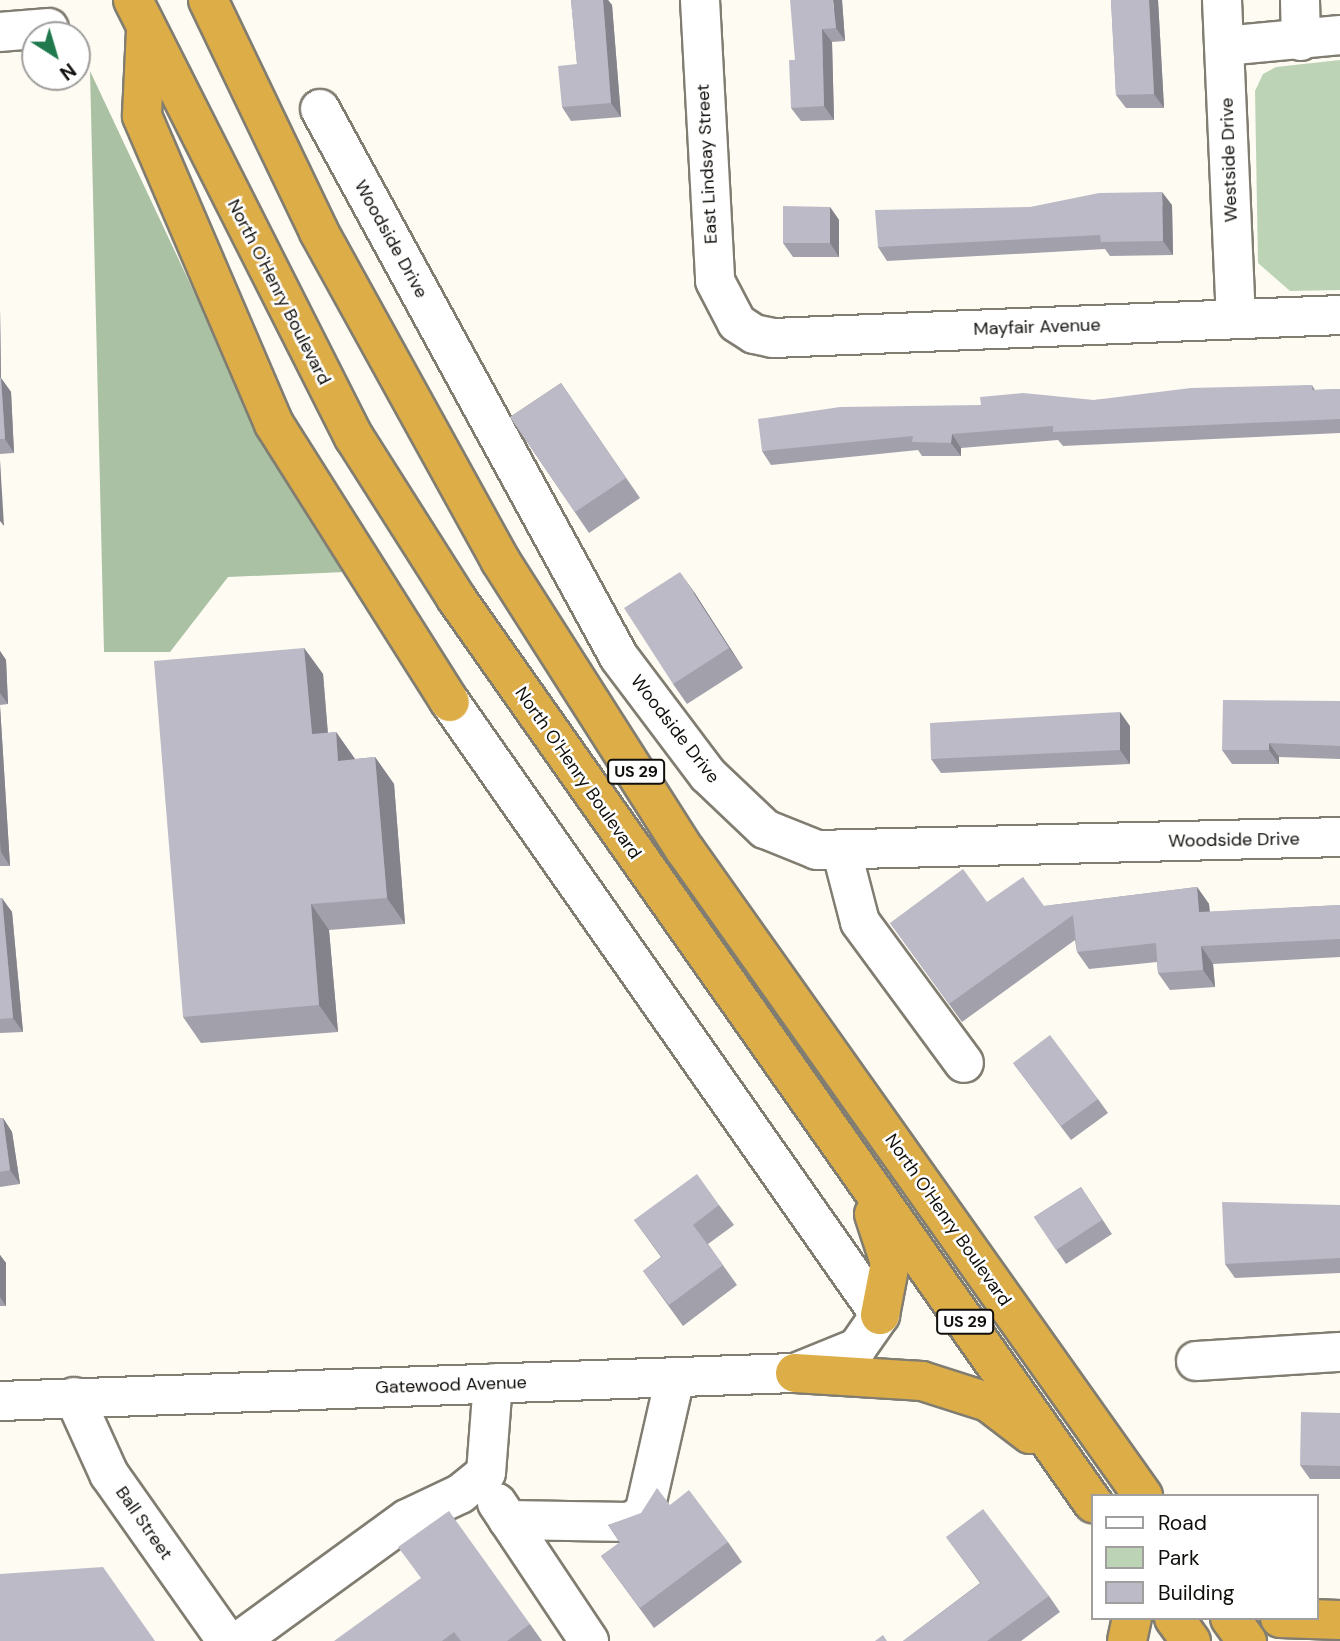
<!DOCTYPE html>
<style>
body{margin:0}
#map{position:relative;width:1340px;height:1641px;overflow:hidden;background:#fefbf3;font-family:"DM Sans",sans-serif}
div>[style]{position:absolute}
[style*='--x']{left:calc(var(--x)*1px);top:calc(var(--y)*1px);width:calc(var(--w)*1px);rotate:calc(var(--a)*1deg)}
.green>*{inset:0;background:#bdd3b6}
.forest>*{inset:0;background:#aac1a3}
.roads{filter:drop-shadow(2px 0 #817d71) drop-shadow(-2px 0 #817d71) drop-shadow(0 2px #817d71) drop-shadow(0 -2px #817d71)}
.minor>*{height:38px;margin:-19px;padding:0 19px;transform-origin:19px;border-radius:19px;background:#fff}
.highway>*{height:38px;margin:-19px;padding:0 19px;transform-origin:19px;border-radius:19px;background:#ddad48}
.wall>*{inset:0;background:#a2a0ab}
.shaded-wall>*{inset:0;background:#84828b}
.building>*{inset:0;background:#bcbac7}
span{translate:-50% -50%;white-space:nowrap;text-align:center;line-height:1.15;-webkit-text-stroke:5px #fff;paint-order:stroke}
.shield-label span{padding:2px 5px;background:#fff;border:2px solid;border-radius:5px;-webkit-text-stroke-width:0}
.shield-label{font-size:16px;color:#110f0b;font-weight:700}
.street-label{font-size:18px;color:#110f0b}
.legend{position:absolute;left:1091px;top:1494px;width:228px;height:126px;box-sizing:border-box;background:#fff;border:2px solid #a09f9d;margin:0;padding:9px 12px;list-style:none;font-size:21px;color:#110f0b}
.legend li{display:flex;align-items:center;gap:14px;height:35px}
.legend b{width:35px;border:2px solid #a09f9d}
.north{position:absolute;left:21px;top:21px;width:70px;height:70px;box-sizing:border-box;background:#fff;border:2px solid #a09f9d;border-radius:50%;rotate:143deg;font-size:19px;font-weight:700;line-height:28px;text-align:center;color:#110f0b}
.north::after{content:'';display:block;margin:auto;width:24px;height:32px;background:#20794d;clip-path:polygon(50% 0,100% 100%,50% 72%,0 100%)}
</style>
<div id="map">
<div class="green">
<i style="clip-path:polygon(1340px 60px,1340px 290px,1290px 291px,1258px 263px,1255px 91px,1263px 74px,1276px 67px)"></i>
</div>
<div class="forest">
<i style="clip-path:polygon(90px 71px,276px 466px,345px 572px,228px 577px,170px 652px,104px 652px)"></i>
</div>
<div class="roads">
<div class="minor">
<i style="--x:700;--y:0;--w:281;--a:86.9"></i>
<i style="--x:715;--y:281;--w:47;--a:62.4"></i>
<i style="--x:737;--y:323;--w:20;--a:33"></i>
<i style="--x:754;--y:334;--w:19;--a:12"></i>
<i style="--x:773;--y:338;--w:567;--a:-2.32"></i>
<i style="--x:1222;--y:0;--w:319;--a:87.5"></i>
<i style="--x:1300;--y:0;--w:41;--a:88.6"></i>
<i style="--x:0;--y:32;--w:49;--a:-4.7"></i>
<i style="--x:1224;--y:46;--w:117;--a:-5.4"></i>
<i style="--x:320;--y:109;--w:624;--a:61.38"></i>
<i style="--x:619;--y:657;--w:148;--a:53"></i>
<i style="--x:708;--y:775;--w:79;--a:43.5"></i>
<i style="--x:765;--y:829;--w:56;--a:22"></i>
<i style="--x:817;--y:850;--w:523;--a:-1.42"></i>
<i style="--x:841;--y:849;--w:75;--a:75.4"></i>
<i style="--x:860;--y:922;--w:175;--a:53.6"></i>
<i style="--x:1196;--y:1361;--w:144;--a:-3.6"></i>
<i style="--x:74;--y:1397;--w:85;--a:65.6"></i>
<i style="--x:109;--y:1474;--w:204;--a:54.8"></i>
<i style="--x:0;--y:1401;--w:795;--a:-2.02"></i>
<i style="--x:795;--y:1373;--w:67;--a:-22"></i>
<i style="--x:857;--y:1348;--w:40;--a:-55.1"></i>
<i style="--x:880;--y:1315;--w:749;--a:-125.05"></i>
<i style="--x:497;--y:1503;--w:166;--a:56.3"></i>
<i style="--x:508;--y:1520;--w:121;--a:0.9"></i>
<i style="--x:629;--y:1522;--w:17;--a:-28"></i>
<i style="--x:644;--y:1514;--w:140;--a:-77.2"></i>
<i style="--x:239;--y:1641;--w:208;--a:-36"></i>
<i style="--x:407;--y:1519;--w:59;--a:-25.3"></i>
<i style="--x:460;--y:1494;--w:33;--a:-39"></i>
<i style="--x:486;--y:1473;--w:90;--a:-85.6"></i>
</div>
<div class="highway">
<i style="--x:133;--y:0;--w:490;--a:63.2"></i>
<i style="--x:354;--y:437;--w:191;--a:57.6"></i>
<i style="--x:456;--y:598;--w:1107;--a:54.86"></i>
<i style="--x:208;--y:0;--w:257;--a:64.4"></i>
<i style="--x:319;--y:232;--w:375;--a:61.1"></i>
<i style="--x:500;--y:560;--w:344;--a:57.5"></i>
<i style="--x:685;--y:850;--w:792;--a:54.66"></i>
<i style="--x:146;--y:30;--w:86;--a:92.7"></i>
<i style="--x:142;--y:116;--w:335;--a:66.8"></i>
<i style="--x:274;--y:424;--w:329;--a:57.7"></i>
<i style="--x:874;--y:1214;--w:52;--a:71.9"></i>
<i style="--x:890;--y:1263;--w:53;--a:100.9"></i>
<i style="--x:795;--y:1373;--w:127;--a:3.6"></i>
<i style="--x:922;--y:1381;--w:69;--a:17.7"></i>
<i style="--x:988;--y:1402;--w:53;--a:37.3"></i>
<i style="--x:1174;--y:1618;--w:29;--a:54"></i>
<i style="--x:1230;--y:1618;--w:29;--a:54"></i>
<i style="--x:1280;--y:1618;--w:60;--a:1.9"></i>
<i style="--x:1127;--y:1641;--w:24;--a:-78"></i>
</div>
</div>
<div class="wall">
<i style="clip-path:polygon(571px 0,608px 0,612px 5px,621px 117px,571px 121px,562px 107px,577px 64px)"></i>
<i style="clip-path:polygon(842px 0,845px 41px,832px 42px,834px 120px,801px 121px,791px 108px,795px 60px)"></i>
<i style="clip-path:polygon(1111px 0,1158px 0,1164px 108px,1126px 108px,1116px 95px)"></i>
<i style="clip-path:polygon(1172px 205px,1173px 255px,1110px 256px,1105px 249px,887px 261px,878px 247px)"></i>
<i style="clip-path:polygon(830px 207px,839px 220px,839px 257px,793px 257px,783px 243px)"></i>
<i style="clip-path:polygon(0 309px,1px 378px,11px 392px,14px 453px,0 454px)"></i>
<i style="clip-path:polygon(561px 383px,640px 498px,589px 533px,510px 417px)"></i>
<i style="clip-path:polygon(1312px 385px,1315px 390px,1340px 389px,1340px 433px,1063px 446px,1058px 440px,961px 448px,961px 456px,922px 456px,918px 450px,771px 465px,762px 451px,981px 405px,1094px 400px)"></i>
<i style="clip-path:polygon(694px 592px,743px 668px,687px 704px,673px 684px)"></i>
<i style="clip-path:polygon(304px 648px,323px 674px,328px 733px,336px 732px,355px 759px,375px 757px,394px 784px,405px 924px,329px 930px,338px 1032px,201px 1043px,183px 1017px)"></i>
<i style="clip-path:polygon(0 651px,6px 660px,8px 704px,0 705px)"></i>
<i style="clip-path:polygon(1340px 701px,1340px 759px,1279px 757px,1279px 764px,1232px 764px,1222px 750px)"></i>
<i style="clip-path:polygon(0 706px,10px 866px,0 866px)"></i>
<i style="clip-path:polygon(1130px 726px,1130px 764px,941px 773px,931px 759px)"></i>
<i style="clip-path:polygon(1197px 887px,1209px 904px,1210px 912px,1340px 905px,1340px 957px,1213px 964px,1215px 987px,1170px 990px,1158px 973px,1157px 962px,1089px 969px,1077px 952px,1075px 940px,962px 1022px,890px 923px,987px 902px,1044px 906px)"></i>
<i style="clip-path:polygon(0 898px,12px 912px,23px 1032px,0 1033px)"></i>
<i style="clip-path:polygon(1013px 1063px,1098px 1099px,1108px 1113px,1071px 1140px)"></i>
<i style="clip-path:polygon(0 1118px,3px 1118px,12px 1132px,20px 1184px,0 1187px)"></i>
<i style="clip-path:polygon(1081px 1187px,1112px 1234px,1066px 1264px,1034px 1217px)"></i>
<i style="clip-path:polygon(719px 1205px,734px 1225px,708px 1244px,737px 1285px,683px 1326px,643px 1271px,661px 1257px,634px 1220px)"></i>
<i style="clip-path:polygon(1340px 1205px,1340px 1273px,1235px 1278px,1225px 1264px)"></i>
<i style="clip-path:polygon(0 1255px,6px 1263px,6px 1306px,0 1306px)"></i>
<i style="clip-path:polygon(1340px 1413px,1340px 1479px,1310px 1479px,1300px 1465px)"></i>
<i style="clip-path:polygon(670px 1505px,728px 1542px,742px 1562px,654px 1628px,601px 1556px,620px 1543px,608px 1525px)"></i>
<i style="clip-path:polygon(946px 1537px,1049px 1596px,1060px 1612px,1021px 1641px,903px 1641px,980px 1583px)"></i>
<i style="clip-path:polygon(530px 1624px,542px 1641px,334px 1641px)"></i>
</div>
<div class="shaded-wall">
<i style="clip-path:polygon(603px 0,608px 0,612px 5px,621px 117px,611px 103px)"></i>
<i style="clip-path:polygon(833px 0,842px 0,845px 41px,836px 28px)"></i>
<i style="clip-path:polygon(1149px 0,1158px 0,1164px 108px,1154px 94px)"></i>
<i style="clip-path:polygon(822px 29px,832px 42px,834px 120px,824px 106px)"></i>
<i style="clip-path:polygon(1162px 192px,1172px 205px,1173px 255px,1163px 241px)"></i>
<i style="clip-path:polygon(830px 207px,839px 220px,839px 257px,830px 243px)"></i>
<i style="clip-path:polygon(0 309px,1px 393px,0 391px)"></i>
<i style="clip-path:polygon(1px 378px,11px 392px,14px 453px,5px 439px)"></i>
<i style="clip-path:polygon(952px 434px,961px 448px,961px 456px,951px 443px)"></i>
<i style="clip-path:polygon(0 460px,4px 526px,0 521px)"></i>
<i style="clip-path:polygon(680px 572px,694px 592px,743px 668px,729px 648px)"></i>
<i style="clip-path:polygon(304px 648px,323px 674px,330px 761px,312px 734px)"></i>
<i style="clip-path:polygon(0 651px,6px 660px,8px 704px,0 693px)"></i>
<i style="clip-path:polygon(0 706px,10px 866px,1px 852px,0 842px)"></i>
<i style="clip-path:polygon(1120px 712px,1130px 726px,1130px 764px,1120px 750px)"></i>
<i style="clip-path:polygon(336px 732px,355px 759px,356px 787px,338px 761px)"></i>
<i style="clip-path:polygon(1269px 743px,1279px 757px,1279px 764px,1269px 750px)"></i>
<i style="clip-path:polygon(375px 757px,394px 784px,405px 924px,387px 898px)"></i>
<i style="clip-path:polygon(1197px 887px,1209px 904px,1211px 930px,1199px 912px)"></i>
<i style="clip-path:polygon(2px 898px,12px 912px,23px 1032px,13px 1018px)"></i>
<i style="clip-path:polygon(311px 904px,329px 930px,338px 1032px,319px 1005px)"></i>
<i style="clip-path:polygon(1201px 946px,1213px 964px,1215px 987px,1203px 970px)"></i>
<i style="clip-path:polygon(3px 1118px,12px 1132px,20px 1184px,10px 1170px)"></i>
<i style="clip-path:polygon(0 1255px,6px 1263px,6px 1306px,0 1297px)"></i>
</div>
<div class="building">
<i style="clip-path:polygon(571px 0,603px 0,611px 103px,562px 107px,558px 66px,577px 64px)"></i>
<i style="clip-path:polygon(790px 0,833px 0,836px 28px,822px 29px,824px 106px,791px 108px,789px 60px,795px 60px)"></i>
<i style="clip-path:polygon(1111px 0,1149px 0,1154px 94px,1116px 95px)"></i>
<i style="clip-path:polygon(1162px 192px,1163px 241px,1101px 242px,1100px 235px,878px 247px,875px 210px,1030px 207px,1099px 193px)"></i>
<i style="clip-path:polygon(783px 206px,830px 207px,830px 243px,783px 243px)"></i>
<i style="clip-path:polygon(0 378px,1px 378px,5px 439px,0 439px)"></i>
<i style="clip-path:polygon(561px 383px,626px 478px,575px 512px,510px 417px)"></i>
<i style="clip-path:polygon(1312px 385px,1312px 390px,1340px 389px,1340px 419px,1053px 432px,1053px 426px,952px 434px,951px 443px,912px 442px,913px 436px,762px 451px,758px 419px,840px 407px,981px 405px,980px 397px,1023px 393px,1094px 400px,1191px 388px)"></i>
<i style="clip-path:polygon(680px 572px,729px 648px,673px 684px,624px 608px)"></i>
<i style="clip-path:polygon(304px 648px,312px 734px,336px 732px,338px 761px,375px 757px,387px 898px,311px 904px,319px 1005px,183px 1017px,154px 661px)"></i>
<i style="clip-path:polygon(1223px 700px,1340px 701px,1340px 746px,1269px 743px,1269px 750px,1222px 750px)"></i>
<i style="clip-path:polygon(1120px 712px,1120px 750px,931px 759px,930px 723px)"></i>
<i style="clip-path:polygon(963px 869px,987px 902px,1023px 877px,1044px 906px,1197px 887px,1199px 912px,1340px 905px,1340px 939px,1201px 946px,1203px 970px,1158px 973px,1156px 943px,1077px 952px,1073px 915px,949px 1004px,890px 923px)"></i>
<i style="clip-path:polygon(0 898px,2px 898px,13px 1018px,0 1019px)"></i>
<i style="clip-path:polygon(1050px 1035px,1098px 1099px,1061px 1126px,1013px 1063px)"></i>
<i style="clip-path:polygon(0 1118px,3px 1118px,10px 1170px,0 1172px)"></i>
<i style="clip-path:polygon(697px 1174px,719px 1205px,693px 1225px,723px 1265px,669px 1305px,643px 1271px,662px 1257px,634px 1220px)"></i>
<i style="clip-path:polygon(1081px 1187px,1102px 1220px,1056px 1250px,1034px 1217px)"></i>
<i style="clip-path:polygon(1222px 1202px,1340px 1205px,1340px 1258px,1225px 1264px)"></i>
<i style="clip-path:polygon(1301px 1412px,1340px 1413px,1340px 1466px,1300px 1465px)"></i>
<i style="clip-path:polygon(657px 1488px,670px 1505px,689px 1490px,728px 1542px,640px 1608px,601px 1556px,620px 1542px,608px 1525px,641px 1513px)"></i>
<i style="clip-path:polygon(983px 1509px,1049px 1596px,987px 1641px,903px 1641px,981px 1583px,946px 1537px)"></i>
<i style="clip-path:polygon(449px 1511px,530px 1624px,507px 1641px,461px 1641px,454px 1632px,442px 1641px,334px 1641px,421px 1578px,398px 1547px)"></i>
<i style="clip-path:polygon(103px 1567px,155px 1641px,0 1641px,0 1574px)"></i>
<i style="clip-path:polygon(883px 1635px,887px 1641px,875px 1641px)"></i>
</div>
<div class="shield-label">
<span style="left:636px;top:772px">US 29</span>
<span style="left:965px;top:1322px">US 29</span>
</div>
<div class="street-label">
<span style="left:1229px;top:160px;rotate:-92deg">Westside Drive</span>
<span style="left:707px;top:164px;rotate:-93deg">East Lindsay Street</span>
<span style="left:391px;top:239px;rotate:61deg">Woodside Drive</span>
<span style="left:279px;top:292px;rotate:63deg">North O'Henry Boulevard</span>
<span style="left:1037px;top:327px;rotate:-2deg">Mayfair Avenue</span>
<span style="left:675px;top:729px;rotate:52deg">Woodside Drive</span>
<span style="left:578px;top:773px;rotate:55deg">North O'Henry Boulevard</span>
<span style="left:1234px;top:840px;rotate:-1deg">Woodside Drive</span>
<span style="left:948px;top:1220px;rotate:55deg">North O'Henry Boulevard</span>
<span style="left:451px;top:1385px;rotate:-2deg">Gatewood Avenue</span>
<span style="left:144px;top:1523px;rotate:55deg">Ball Street</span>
</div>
<ul class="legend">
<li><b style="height:9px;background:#fff"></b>Road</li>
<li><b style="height:19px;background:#bdd3b6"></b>Park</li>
<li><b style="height:19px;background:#bcbac7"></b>Building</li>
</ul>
<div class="north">N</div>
</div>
